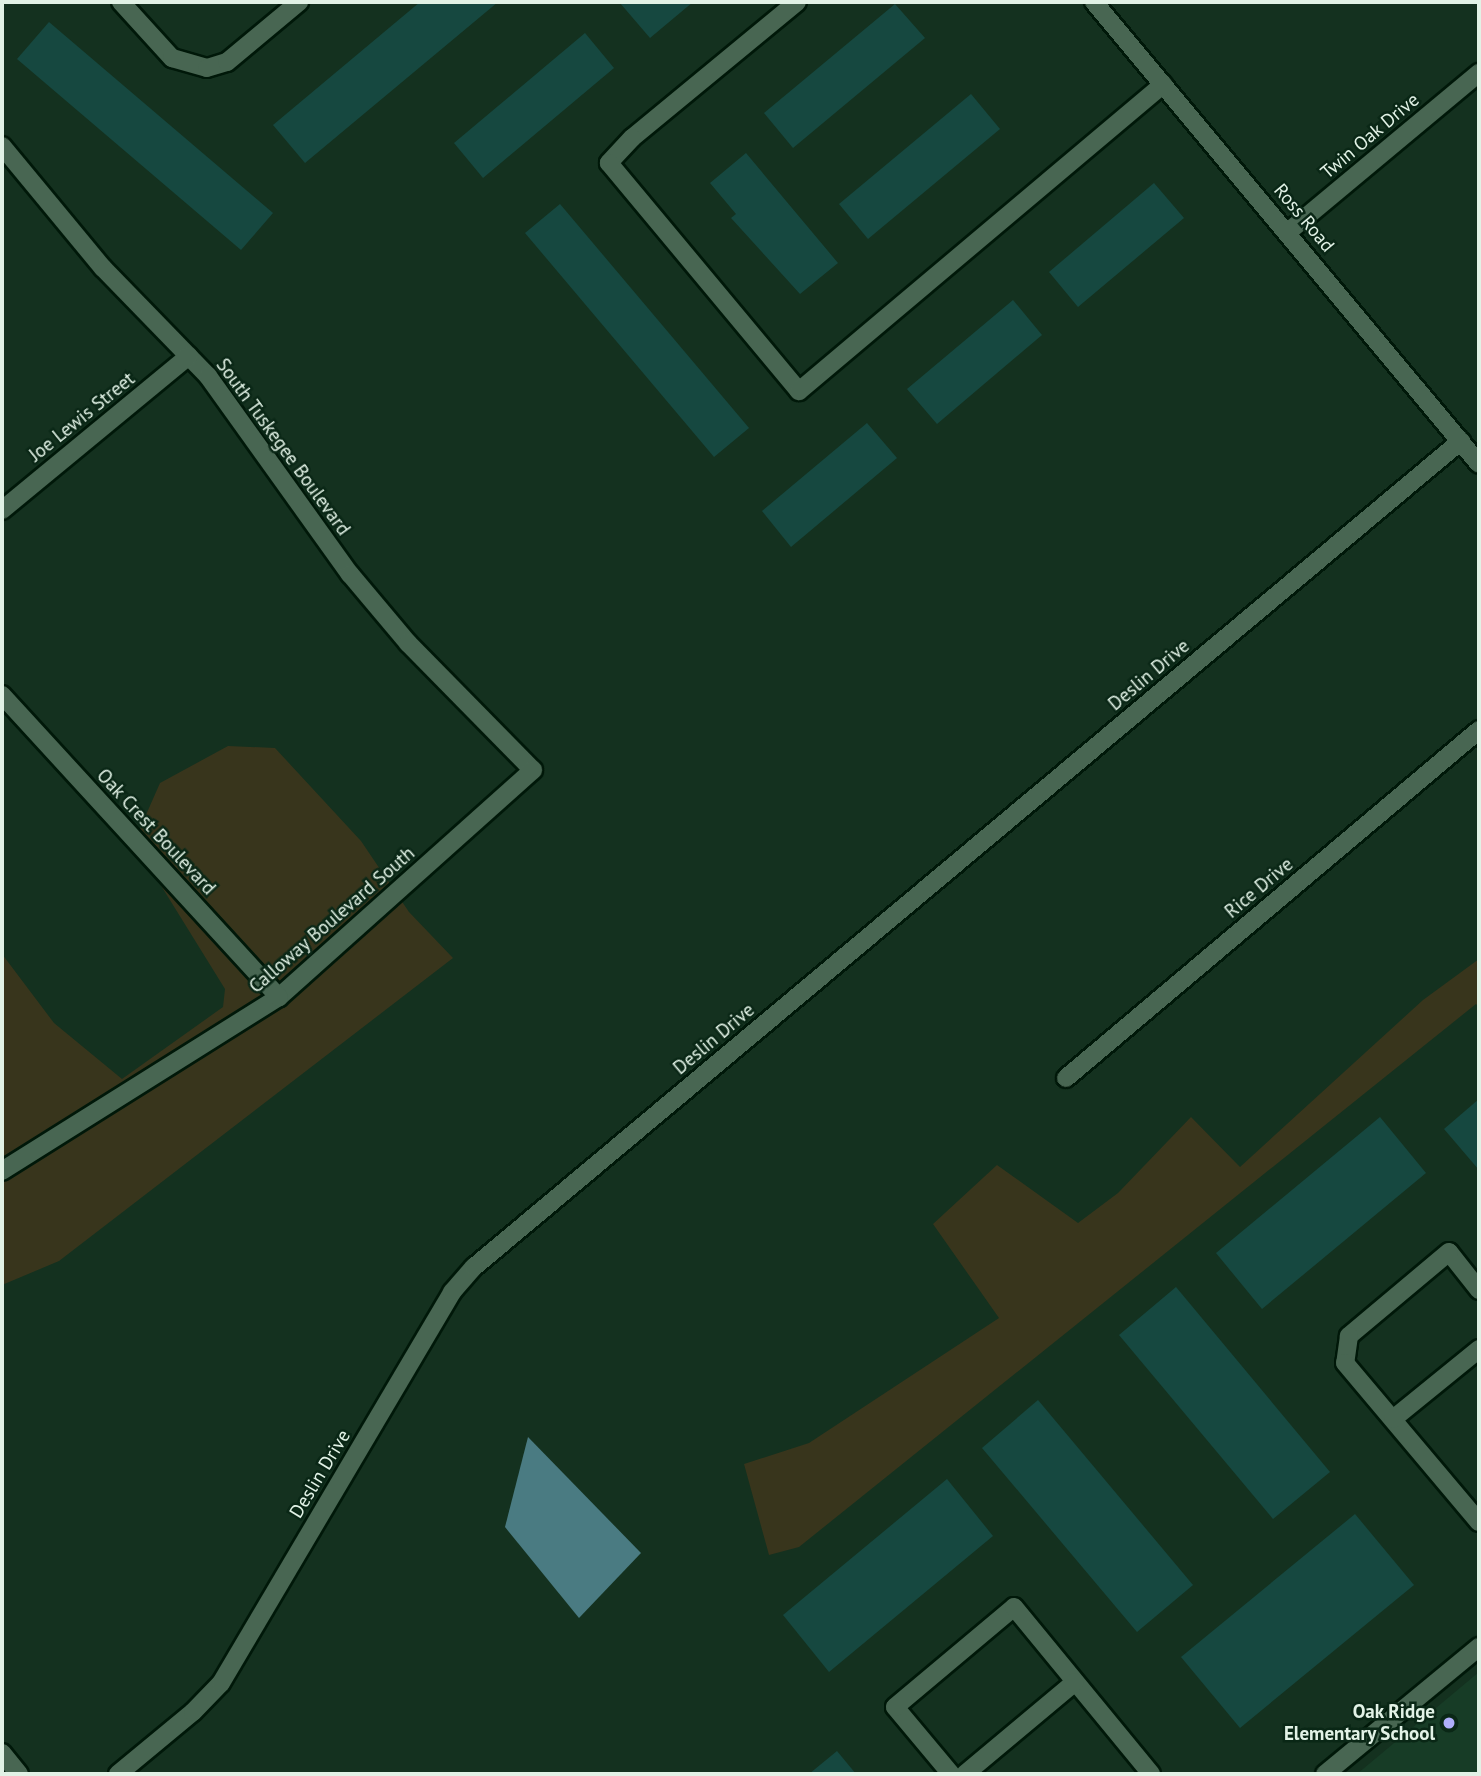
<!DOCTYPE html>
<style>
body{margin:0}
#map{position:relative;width:1481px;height:1776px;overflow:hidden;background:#14311f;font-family:"PT Sans",sans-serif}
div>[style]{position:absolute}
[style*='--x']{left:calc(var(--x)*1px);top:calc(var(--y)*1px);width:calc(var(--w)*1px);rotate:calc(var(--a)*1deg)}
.built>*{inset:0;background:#173c26}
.green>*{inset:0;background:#38351c}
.water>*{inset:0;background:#4a7b82}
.building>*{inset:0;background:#164840}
.roads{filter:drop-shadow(2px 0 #001809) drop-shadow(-2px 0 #001809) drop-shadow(0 2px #001809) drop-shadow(0 -2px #001809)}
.service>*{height:18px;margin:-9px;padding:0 9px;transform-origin:9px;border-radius:9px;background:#486652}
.minor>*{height:18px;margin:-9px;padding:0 9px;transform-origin:9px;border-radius:9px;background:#486652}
.tertiary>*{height:18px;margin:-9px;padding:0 9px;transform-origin:9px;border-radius:9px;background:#486652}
.dots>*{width:19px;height:19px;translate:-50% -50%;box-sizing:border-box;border:4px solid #0a2716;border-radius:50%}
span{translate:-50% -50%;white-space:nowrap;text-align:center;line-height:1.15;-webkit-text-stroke:5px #0a2716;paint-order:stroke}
.street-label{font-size:19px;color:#e2f2e6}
.poi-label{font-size:19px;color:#e2f2e6;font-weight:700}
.right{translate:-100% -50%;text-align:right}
.frame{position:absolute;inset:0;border:4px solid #e2f2e6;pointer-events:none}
</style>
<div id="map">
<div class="built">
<i style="clip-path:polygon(1479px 1672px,1479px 1774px,1357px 1774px)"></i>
</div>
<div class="green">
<i style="clip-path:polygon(228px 746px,275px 748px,361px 841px,409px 912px,453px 958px,59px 1261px,2px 1285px,2px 954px,54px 1023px,122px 1079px,223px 1007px,225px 989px,134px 842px,160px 783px)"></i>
<i style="clip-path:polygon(1479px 959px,1479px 1007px,1476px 1004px,799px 1547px,769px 1555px,744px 1464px,809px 1443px,999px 1318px,933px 1224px,997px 1165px,1078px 1223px,1118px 1193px,1191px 1117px,1240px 1167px,1423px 1000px)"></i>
</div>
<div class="water">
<i style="clip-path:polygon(528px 1437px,641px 1553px,579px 1618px,505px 1527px)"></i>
</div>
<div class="building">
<i style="clip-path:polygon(420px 2px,498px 2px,305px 163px,273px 125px)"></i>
<i style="clip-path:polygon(693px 2px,650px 38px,620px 3px,622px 2px)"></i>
<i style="clip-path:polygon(895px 4px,925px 38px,793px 148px,764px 113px)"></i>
<i style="clip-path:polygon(49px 22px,273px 213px,241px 250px,17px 59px)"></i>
<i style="clip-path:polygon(585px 33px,614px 68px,483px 178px,454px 143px)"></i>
<i style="clip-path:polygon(971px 94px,1000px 129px,868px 239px,839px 204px)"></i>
<i style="clip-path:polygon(746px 153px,838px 263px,800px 294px,731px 218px,736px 214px,710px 183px)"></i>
<i style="clip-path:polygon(1154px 183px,1184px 218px,1078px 307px,1049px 272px)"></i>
<i style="clip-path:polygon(560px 204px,749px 428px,714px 457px,525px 233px)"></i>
<i style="clip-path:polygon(1013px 300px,1042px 335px,937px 424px,907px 389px)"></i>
<i style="clip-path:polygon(867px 423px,897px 458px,791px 547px,762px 511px)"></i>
<i style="clip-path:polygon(1479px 1099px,1479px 1170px,1444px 1129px)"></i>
<i style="clip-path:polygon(1380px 1117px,1426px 1173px,1262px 1309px,1216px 1253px)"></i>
<i style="clip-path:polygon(1176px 1287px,1330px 1472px,1273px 1519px,1119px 1335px)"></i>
<i style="clip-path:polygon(1038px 1400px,1193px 1585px,1137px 1632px,982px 1448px)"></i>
<i style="clip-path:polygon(947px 1479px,993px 1536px,829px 1672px,783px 1615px)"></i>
<i style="clip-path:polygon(1355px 1514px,1414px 1585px,1240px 1728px,1181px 1657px)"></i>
<i style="clip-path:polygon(837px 1751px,856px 1774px,809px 1774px)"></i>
</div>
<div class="roads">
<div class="service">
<i style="--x:121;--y:2;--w:76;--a:47.7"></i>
<i style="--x:172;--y:58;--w:36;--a:16"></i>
<i style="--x:207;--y:68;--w:21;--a:-17"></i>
<i style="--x:227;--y:62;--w:94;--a:-39.8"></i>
<i style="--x:797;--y:2;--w:214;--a:140.5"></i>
<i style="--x:632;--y:138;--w:34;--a:133"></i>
<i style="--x:609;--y:163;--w:297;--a:50.2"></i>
<i style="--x:799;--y:391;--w:476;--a:-40.1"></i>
<i style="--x:1479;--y:1290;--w:48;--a:-128.3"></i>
<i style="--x:1449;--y:1252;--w:131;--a:140"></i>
<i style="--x:1349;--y:1336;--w:27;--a:98"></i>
<i style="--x:1345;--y:1363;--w:208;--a:49.9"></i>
<i style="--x:1393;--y:1419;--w:111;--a:-39.1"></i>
<i style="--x:951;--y:1774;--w:87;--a:-129.9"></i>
<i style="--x:895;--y:1707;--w:155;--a:-40"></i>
<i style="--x:1014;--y:1607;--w:216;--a:50.6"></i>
<i style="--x:965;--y:1774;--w:143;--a:-39.9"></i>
</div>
<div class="minor">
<i style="--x:2;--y:146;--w:158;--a:50.4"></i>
<i style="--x:103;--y:268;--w:151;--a:45.8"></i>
<i style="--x:208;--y:376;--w:244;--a:54.4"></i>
<i style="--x:350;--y:574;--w:90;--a:50"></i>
<i style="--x:408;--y:643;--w:178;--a:45.5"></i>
<i style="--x:533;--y:770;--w:341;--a:138.2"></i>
<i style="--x:279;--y:997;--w:327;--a:147.9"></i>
<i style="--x:1288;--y:232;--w:249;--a:-39.8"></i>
<i style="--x:2;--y:510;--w:242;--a:-39.5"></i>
<i style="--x:2;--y:695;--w:410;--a:47.5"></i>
<i style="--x:1066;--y:1078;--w:540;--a:-40.12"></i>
<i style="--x:2;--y:1753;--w:27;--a:51"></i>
<i style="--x:118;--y:1774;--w:97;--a:-39.6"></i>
<i style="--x:193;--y:1712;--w:40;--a:-46"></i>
<i style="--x:221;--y:1683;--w:454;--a:-59.4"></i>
<i style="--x:452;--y:1292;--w:33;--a:-49"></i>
<i style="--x:474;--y:1267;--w:1287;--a:-39.93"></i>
</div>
<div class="tertiary">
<i style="--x:1094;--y:2;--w:601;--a:50.19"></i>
<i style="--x:1325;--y:1774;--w:200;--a:-39.5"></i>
</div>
</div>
<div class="dots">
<i style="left:1449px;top:1723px;background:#afaefa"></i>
</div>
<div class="street-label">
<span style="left:1370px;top:136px;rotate:-40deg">Twin Oak Drive</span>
<span style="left:1304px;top:218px;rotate:50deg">Ross Road</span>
<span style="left:82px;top:417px;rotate:-39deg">Joe Lewis Street</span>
<span style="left:283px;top:447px;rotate:54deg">South Tuskegee Boulevard</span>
<span style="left:1149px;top:675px;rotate:-40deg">Deslin Drive</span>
<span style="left:156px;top:832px;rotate:47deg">Oak Crest Boulevard</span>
<span style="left:1259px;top:888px;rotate:-40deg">Rice Drive</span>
<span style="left:332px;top:920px;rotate:-41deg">Calloway Boulevard South</span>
<span style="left:714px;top:1039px;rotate:-40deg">Deslin Drive</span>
<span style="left:320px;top:1474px;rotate:-59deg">Deslin Drive</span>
</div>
<div class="poi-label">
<span class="right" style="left:1435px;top:1723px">Oak Ridge<br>Elementary School</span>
</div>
<div class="frame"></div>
</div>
